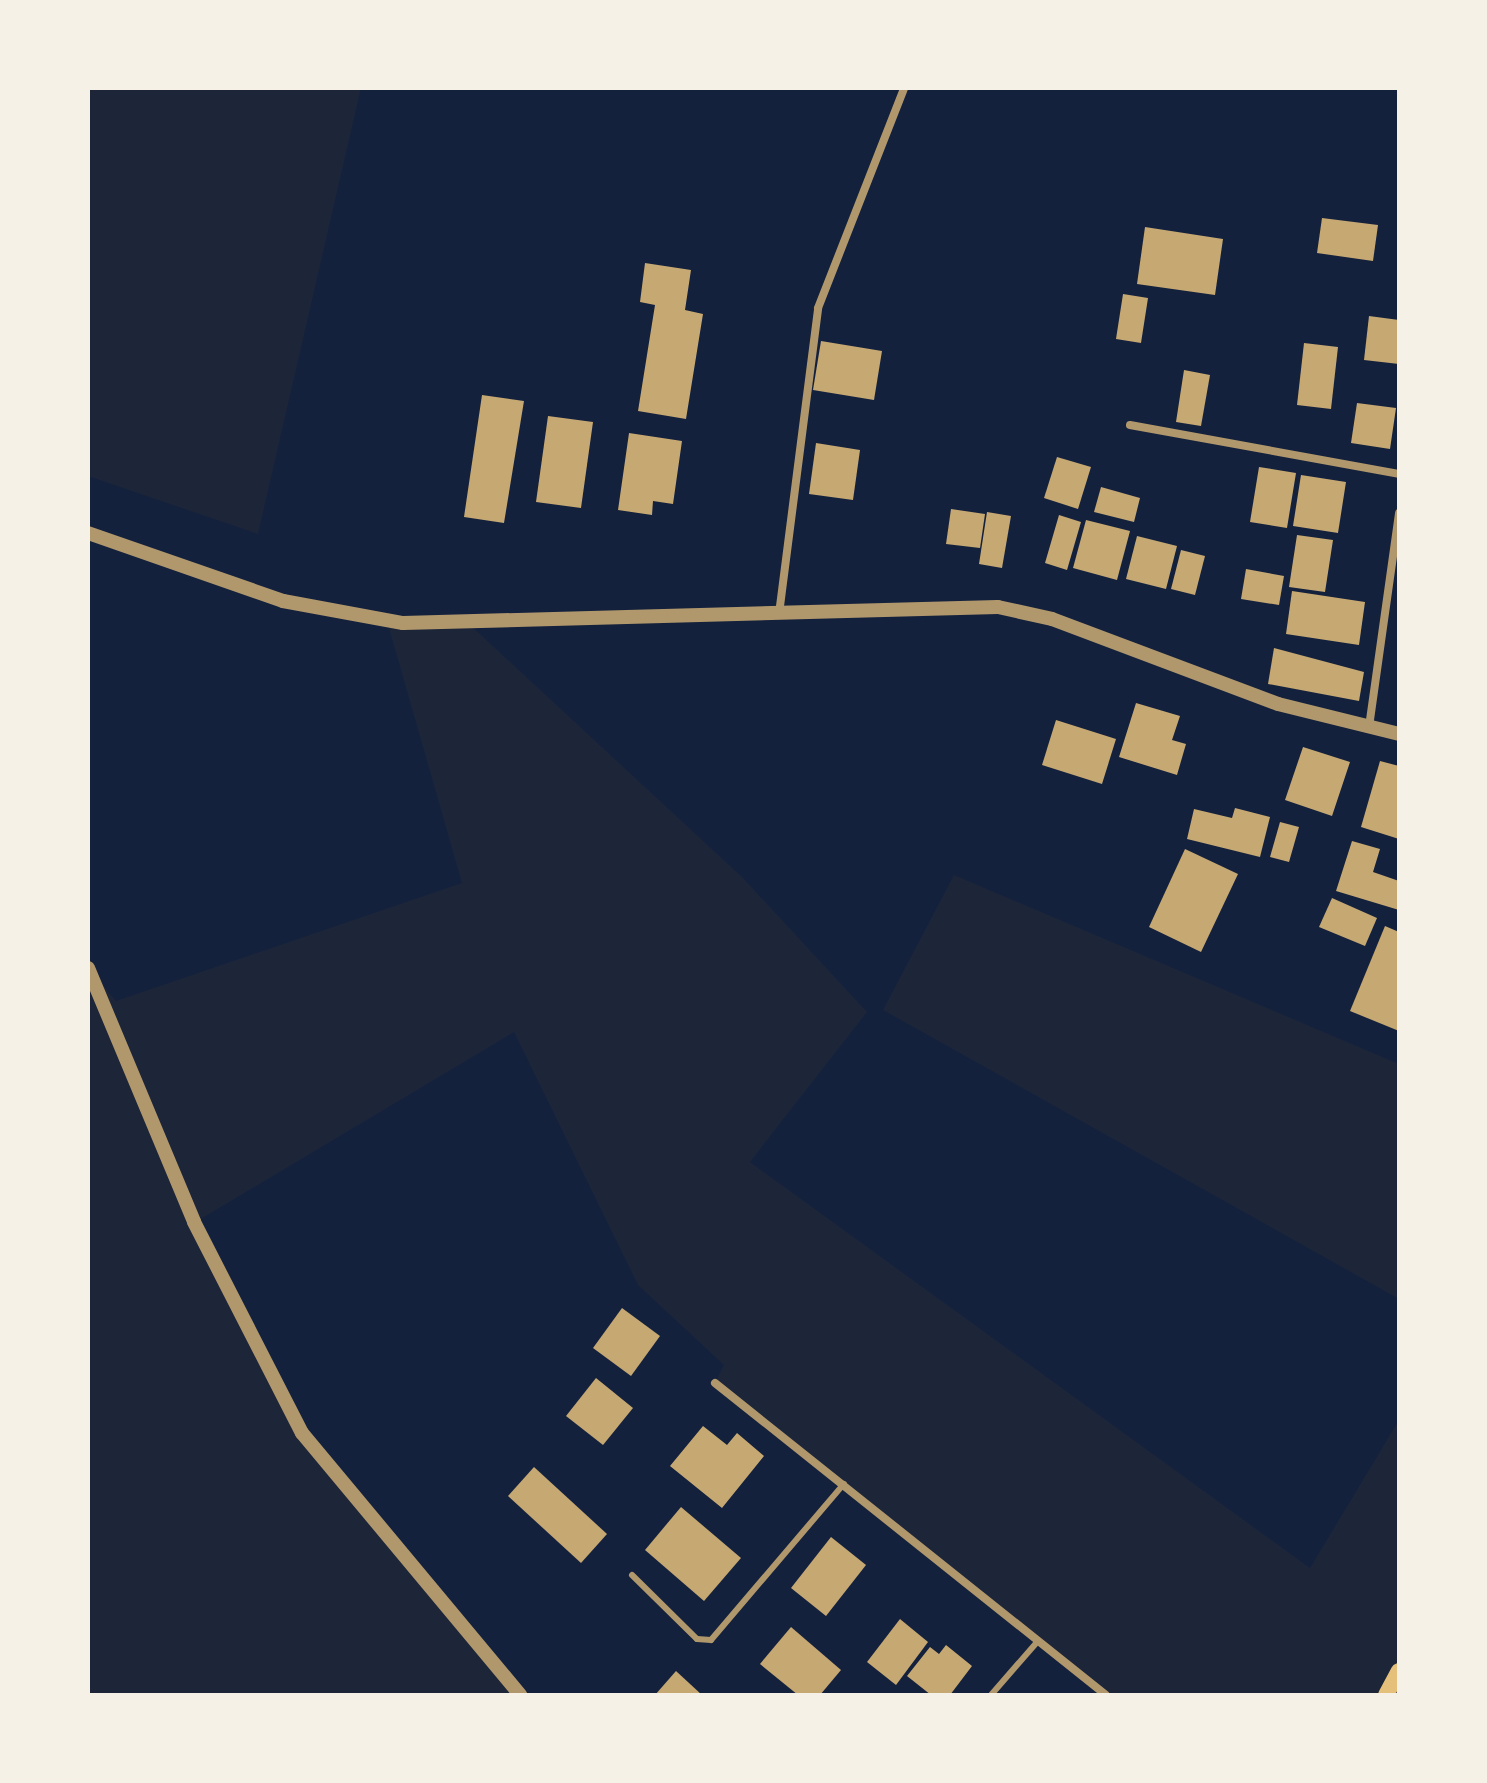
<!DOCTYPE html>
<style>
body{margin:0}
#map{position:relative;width:1487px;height:1783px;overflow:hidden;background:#14213d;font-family:Inter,sans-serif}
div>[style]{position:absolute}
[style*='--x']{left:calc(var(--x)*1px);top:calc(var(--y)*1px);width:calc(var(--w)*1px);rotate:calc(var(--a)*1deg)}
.green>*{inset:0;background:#1d2539}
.building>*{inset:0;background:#c6a872}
.service>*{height:6px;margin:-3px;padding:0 3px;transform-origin:3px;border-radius:3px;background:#b1986c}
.minor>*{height:8px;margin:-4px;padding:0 4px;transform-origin:4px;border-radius:4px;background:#b1986c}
.tertiary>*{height:14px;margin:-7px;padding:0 7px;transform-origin:7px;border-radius:7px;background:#b1986c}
.secondary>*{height:16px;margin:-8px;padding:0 8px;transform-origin:8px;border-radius:8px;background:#e5c07b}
span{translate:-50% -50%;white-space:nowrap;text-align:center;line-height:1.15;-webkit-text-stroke:7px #f6f1e7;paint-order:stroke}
.frame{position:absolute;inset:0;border:90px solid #f6f1e7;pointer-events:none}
</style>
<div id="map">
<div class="green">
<i style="clip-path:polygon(88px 88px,361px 88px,258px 534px,88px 476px)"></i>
<i style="clip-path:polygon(387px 621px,468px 623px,742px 877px,867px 1012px,750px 1162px,1310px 1568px,1399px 1420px,1399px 1672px,1386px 1695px,1106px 1695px,715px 1383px,724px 1365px,638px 1285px,514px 1032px,194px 1223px,253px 1349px,351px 1500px,520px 1695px,88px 1695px,88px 967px,116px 1001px,462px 883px)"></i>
<i style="clip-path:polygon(954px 875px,1399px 1064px,1399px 1299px,883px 1010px)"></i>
</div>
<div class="building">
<i style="clip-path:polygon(1322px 218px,1378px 225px,1373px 261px,1317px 253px)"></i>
<i style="clip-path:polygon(1145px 227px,1223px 239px,1215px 295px,1137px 284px)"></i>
<i style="clip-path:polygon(645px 263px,691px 270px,685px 310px,703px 314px,686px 419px,638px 411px,655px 305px,640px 302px)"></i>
<i style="clip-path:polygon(1123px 294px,1148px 298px,1141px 343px,1116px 339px)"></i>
<i style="clip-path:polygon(1369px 316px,1399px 320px,1399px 364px,1364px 360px)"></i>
<i style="clip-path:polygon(821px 341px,882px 351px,874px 400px,813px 390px)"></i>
<i style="clip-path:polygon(1304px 343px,1338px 347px,1331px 409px,1297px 405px)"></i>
<i style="clip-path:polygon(1184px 370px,1210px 375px,1201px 426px,1176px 422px)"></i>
<i style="clip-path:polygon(482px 395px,524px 401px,504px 523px,464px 517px)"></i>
<i style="clip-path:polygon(1357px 403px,1396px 408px,1390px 449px,1351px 443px)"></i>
<i style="clip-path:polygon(548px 416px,593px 422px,581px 508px,536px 502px)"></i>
<i style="clip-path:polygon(629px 433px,682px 441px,673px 504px,653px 501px,652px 515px,618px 510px)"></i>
<i style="clip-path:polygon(816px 443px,860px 450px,853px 500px,809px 494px)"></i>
<i style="clip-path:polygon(1057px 457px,1091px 467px,1078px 509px,1044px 498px)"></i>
<i style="clip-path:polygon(1259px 467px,1296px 473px,1287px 528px,1250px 522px)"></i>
<i style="clip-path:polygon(1301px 475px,1346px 482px,1338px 533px,1293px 526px)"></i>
<i style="clip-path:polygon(1101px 487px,1140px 498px,1134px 522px,1094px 512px)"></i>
<i style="clip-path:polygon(951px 509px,985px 514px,980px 548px,946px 544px)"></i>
<i style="clip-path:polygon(987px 512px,1011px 516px,1002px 568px,979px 564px)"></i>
<i style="clip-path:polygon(1059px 515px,1081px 522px,1067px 570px,1045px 563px)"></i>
<i style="clip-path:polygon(1086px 520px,1130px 531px,1117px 580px,1073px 568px)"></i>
<i style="clip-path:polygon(1297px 535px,1333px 540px,1325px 592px,1289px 587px)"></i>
<i style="clip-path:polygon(1137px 536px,1177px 546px,1166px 589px,1126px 579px)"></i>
<i style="clip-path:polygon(1181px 550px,1205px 556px,1195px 595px,1171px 589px)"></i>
<i style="clip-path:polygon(1246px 569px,1284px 576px,1279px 605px,1241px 599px)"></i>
<i style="clip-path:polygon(1292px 591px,1365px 602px,1359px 645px,1286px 634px)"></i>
<i style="clip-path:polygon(1274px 648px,1364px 672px,1359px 701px,1268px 684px)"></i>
<i style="clip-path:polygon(1136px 703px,1180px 716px,1172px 740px,1186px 744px,1177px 775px,1119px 757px)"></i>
<i style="clip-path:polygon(1056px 720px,1116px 739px,1102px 784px,1042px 765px)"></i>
<i style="clip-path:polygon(1303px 747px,1350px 762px,1332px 816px,1285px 800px)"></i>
<i style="clip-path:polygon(1380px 761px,1399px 766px,1399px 839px,1361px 827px)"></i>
<i style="clip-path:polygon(1235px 808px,1270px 817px,1260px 857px,1187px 839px,1194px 809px,1232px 818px)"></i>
<i style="clip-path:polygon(1280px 822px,1299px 827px,1289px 862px,1270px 857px)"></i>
<i style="clip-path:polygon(1352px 841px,1380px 849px,1373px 872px,1399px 881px,1399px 910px,1336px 891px)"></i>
<i style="clip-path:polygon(1185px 849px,1238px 874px,1201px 952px,1149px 927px)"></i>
<i style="clip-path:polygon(1332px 898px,1377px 918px,1365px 946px,1319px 927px)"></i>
<i style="clip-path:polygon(1385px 926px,1399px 932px,1399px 1031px,1350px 1011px)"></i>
<i style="clip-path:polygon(622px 1308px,660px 1336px,631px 1376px,593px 1348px)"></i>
<i style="clip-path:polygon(596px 1378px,633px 1408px,603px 1445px,566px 1416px)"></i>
<i style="clip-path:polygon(703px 1426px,727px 1445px,737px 1433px,764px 1456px,722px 1508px,670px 1466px)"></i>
<i style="clip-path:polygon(534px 1467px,607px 1534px,581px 1563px,508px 1496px)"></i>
<i style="clip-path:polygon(681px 1507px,741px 1558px,704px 1601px,645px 1550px)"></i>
<i style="clip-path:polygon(831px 1537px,866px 1565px,826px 1616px,791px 1588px)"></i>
<i style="clip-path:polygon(900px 1619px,928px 1642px,896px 1685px,867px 1662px)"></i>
<i style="clip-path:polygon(791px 1627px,841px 1670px,820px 1695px,798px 1695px,760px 1664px)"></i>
<i style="clip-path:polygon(946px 1645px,972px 1666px,950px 1695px,931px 1695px,907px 1676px,930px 1647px,939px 1654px)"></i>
<i style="clip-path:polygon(676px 1671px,702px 1695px,655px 1695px)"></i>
</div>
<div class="service">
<i style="--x:632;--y:1575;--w:91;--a:44.6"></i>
<i style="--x:697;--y:1639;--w:14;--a:4"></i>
<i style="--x:711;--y:1640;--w:205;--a:-49.6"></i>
<i style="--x:991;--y:1695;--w:72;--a:-49"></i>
</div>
<div class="minor">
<i style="--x:1130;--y:425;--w:273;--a:10.3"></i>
<i style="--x:779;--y:614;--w:308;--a:-82.7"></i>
<i style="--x:818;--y:308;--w:236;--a:-68.6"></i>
<i style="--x:1369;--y:727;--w:216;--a:-82"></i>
<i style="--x:715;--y:1383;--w:500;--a:38.59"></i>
</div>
<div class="tertiary">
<i style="--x:88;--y:533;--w:207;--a:19.2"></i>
<i style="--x:283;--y:601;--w:122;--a:10.4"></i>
<i style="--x:403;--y:623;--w:595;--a:-1.54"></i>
<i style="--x:998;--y:607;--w:55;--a:12.5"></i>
<i style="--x:1052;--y:619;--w:241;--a:20.6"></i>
<i style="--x:1278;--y:704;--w:125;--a:13.9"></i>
<i style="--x:88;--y:968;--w:275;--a:67.3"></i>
<i style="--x:194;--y:1222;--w:237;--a:62.9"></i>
<i style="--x:302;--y:1433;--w:341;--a:50.2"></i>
</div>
<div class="secondary">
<i style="--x:1386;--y:1695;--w:27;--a:-62"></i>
</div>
<div class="frame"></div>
</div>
